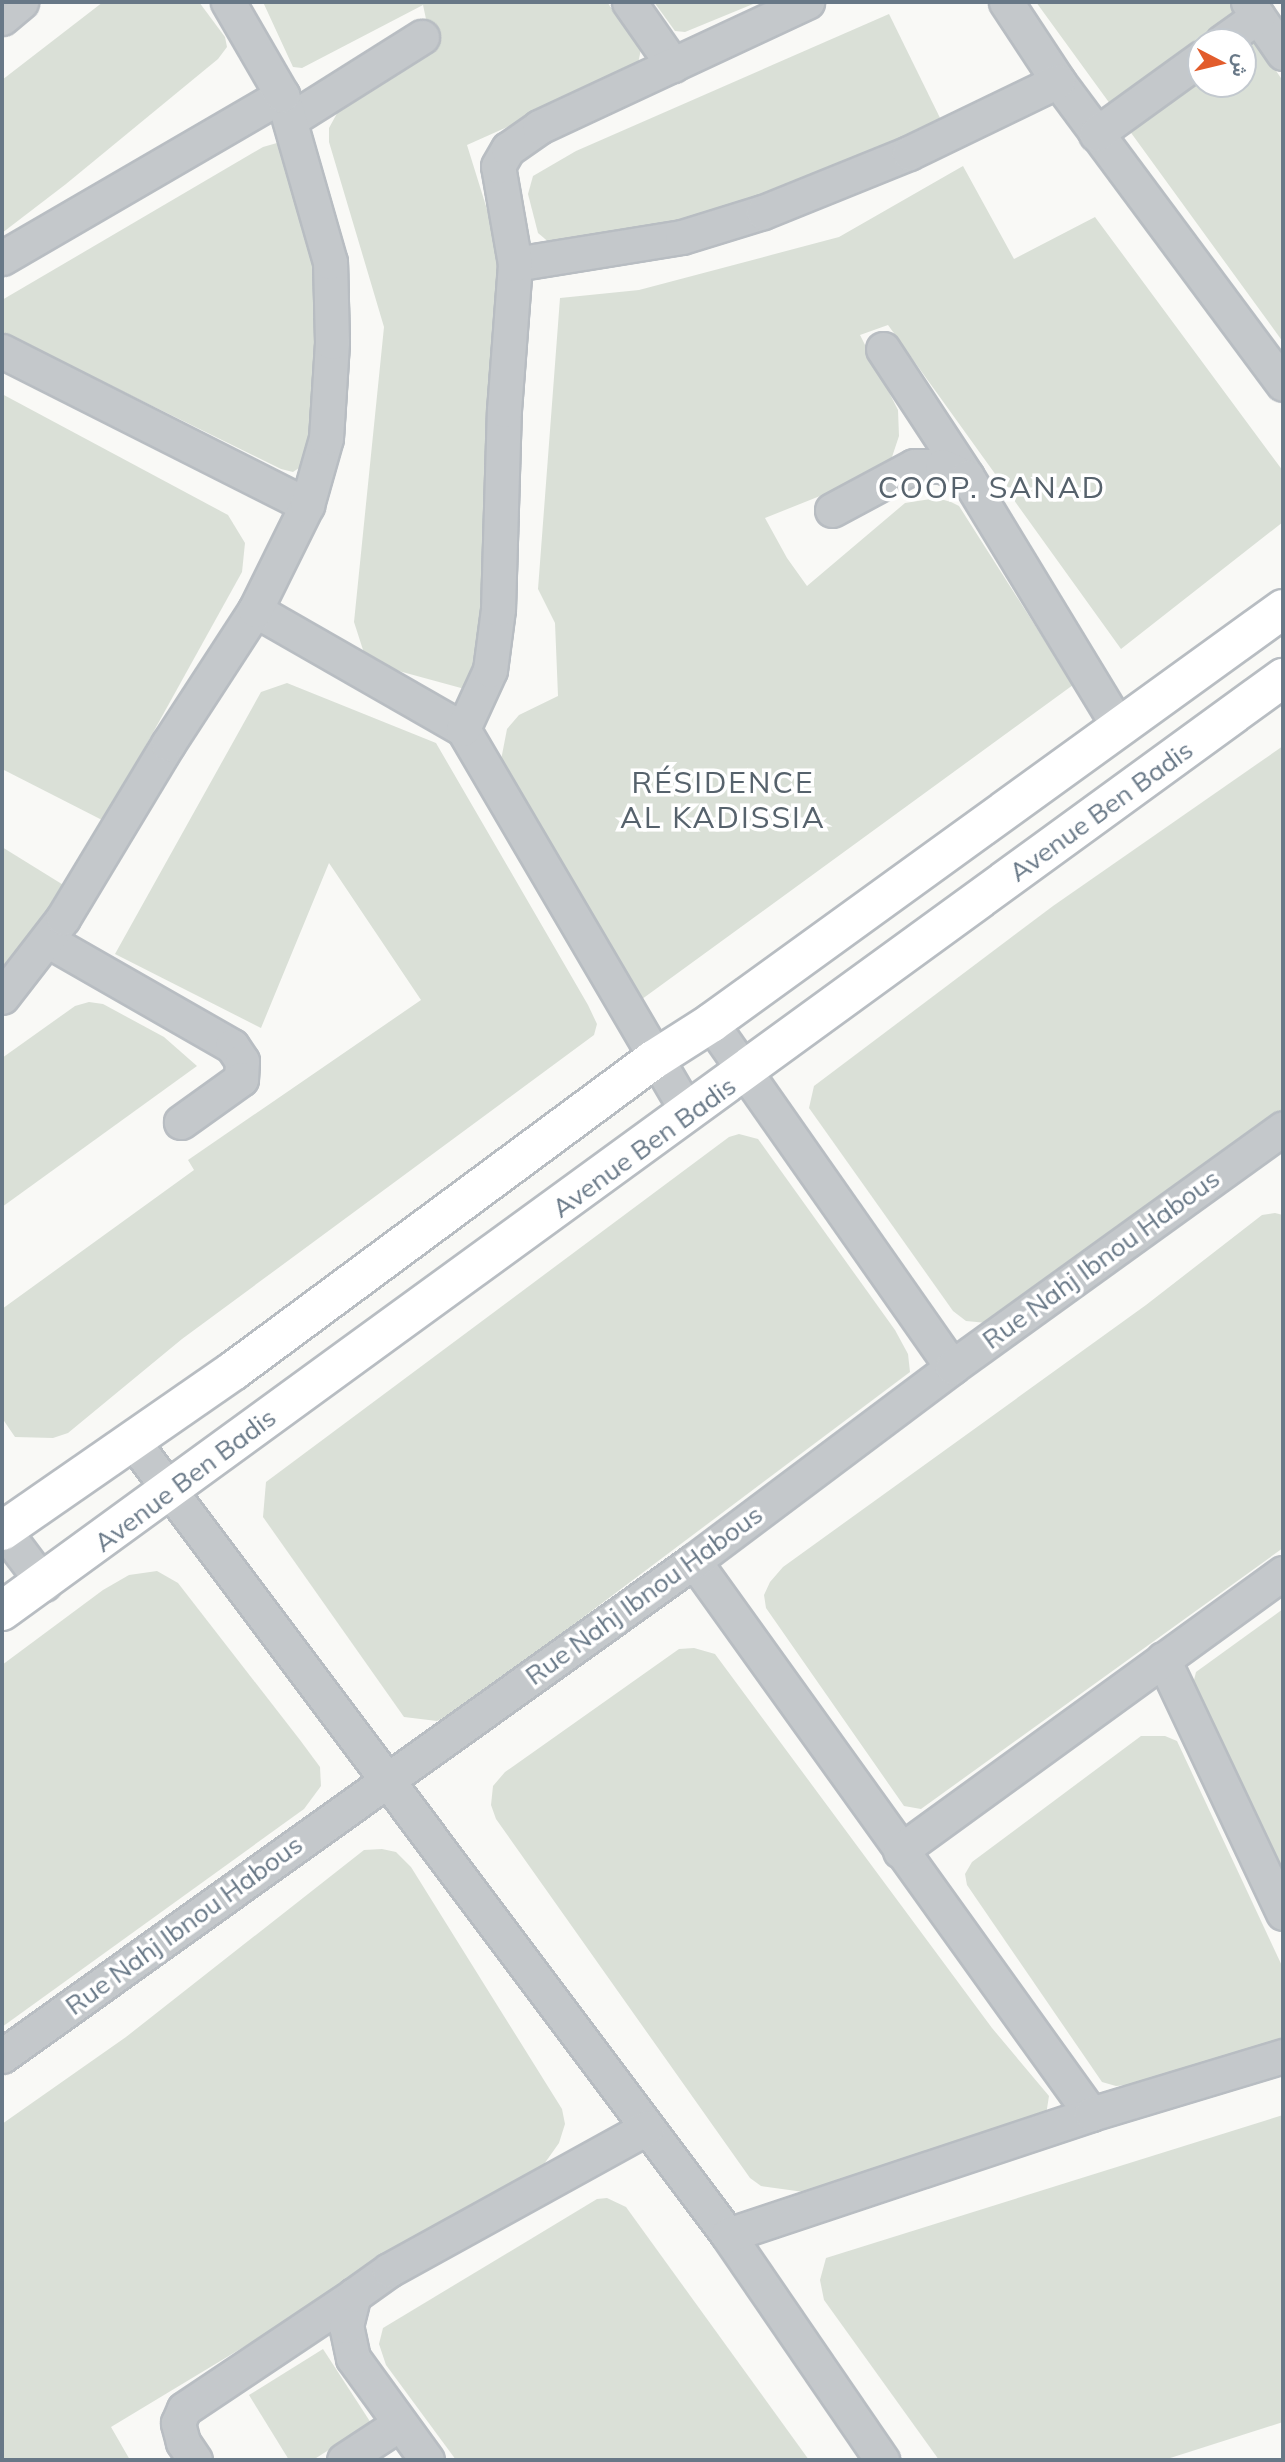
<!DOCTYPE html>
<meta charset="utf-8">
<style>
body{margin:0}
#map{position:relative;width:1285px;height:2462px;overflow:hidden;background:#f9f9f6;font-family:Mulish,Vazirmatn,sans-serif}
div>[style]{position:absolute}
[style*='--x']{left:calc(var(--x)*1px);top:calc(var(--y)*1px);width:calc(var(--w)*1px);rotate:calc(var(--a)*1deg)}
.green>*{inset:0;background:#dae0d7}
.roads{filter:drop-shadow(2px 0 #b8bdc2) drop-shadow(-2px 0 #b8bdc2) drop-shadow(0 2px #b8bdc2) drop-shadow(0 -2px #b8bdc2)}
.minor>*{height:33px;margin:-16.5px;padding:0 16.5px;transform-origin:16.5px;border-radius:16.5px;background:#c4c8cb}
.secondary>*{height:38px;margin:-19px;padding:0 19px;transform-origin:19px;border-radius:19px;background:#fff}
span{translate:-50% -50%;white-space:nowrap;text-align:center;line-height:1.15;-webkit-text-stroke:7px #fff;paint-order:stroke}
.street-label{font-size:26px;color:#687887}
.quarter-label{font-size:30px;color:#56626c;letter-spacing:2px}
.frame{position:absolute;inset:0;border:4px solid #687887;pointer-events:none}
.north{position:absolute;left:1187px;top:28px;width:70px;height:70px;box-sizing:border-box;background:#fff;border:2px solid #c3c9cf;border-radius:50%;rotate:97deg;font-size:19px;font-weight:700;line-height:28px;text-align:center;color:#687887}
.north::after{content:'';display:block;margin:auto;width:24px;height:32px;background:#e25c2c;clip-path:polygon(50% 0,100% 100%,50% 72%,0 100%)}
</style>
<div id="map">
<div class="green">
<i style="clip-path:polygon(103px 2px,199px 2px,225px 37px,227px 47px,218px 59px,66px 184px,2px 233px,2px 80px)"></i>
<i style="clip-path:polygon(263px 2px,607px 2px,641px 49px,637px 69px,467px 145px,504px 264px,482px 669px,472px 691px,395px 670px,364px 653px,354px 622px,384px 327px,329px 142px,329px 128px,341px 106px,432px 47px,423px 5px,302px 68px,293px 67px)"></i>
<i style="clip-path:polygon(654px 2px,758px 2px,685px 32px,675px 31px)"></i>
<i style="clip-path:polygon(evenodd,1036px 2px,1229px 2px,1283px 81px,1283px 342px,1036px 2px,1201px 42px,1243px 42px,1243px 84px,1201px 84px,1201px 42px)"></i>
<i style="clip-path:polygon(889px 14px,943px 124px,750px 204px,594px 242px,551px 244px,538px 233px,528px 194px,533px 176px,576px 151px)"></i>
<i style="clip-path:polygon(277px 143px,285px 146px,316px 269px,313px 419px,302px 466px,293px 472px,281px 469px,2px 332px,2px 300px,263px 147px)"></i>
<i style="clip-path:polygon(963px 166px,1014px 259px,1095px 217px,1283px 471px,1283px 522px,1121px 649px,888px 325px,860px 335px,898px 410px,899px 436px,891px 460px,870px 476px,765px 518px,787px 558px,807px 586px,905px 503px,937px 498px,951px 502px,959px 506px,1073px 685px,638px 1002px,510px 786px,501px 760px,507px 729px,519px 715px,558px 696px,555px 623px,538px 589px,560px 298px,639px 290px,839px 237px)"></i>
<i style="clip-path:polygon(2px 394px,228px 515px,245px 543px,242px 572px,104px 821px,2px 769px)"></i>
<i style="clip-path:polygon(287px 683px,436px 743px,588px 1005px,597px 1024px,594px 1035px,182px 1339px,68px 1433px,53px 1438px,15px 1437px,2px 1418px,2px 1309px,194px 1170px,188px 1160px,421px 1000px,329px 863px,261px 1028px,115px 954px,261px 692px)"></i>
<i style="clip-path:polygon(1283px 746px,1283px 1110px,987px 1323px,966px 1321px,953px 1311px,809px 1108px,814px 1086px,1053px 906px)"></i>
<i style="clip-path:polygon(2px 847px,65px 886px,2px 972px)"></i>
<i style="clip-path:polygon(89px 1002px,103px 1004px,164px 1037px,197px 1066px,2px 1207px,2px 1058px,75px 1006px)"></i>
<i style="clip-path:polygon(739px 1134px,758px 1139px,895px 1330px,908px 1354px,910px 1372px,461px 1709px,437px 1721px,404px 1717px,263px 1517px,266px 1482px,729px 1137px)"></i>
<i style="clip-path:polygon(1275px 1213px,1283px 1215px,1283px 1548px,921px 1809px,904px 1806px,766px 1608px,764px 1595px,770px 1582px,783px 1567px,1146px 1305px,1262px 1215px)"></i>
<i style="clip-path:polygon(157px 1571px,178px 1583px,300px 1740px,320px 1767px,321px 1786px,304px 1809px,2px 2027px,2px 1665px,103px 1590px,129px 1575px)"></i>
<i style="clip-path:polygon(1283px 1609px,1283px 1880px,1192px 1688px,1196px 1672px)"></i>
<i style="clip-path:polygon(694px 1648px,715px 1654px,992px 2028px,1049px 2096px,1046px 2115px,811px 2193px,761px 2186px,750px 2178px,496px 1819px,491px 1805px,493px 1786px,505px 1772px,679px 1649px)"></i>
<i style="clip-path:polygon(1141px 1736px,1165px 1736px,1177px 1741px,1283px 1968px,1283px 2043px,1140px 2084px,1116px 2086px,1102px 2082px,967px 1885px,965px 1874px,972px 1862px)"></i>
<i style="clip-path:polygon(382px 1849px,396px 1852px,411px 1867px,562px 2109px,565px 2124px,559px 2143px,542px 2167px,111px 2427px,130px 2460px,2px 2460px,2px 2124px,126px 2037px,364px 1850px)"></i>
<i style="clip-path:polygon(1283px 2115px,1283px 2422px,1164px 2460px,939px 2460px,824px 2300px,820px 2280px,826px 2258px)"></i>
<i style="clip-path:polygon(607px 2198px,626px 2207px,809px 2460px,456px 2460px,386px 2365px,379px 2344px,383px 2328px,597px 2199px)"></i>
<i style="clip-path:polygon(323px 2349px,371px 2423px,313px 2460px,289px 2460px,249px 2395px)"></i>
</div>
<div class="roads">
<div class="minor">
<i style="--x:629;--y:2;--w:77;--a:55.1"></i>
<i style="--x:1006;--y:2;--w:95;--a:56.6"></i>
<i style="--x:1058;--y:81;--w:377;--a:53.4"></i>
<i style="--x:1248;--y:2;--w:62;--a:55.5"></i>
<i style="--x:2;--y:18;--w:25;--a:-40"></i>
<i style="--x:1222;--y:42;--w:44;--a:-35.8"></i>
<i style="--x:290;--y:120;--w:156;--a:-32.2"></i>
<i style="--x:1096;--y:134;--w:130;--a:-35.9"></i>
<i style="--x:2;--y:258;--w:324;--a:-30.2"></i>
<i style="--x:515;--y:264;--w:169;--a:-9.2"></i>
<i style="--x:682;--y:237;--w:85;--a:-17.2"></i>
<i style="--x:763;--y:212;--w:157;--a:-22"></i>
<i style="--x:909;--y:153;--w:165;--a:-25.8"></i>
<i style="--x:883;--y:349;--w:153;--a:56.7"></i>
<i style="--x:2;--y:351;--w:342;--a:26.8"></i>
<i style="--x:832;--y:510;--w:93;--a:-28.2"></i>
<i style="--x:914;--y:466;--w:28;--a:0"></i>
<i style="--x:942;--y:466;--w:27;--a:24"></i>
<i style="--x:967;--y:477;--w:293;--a:58.7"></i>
<i style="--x:255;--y:610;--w:240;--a:29.8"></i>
<i style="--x:463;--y:729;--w:445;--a:59.6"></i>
<i style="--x:463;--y:729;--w:65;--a:-65.4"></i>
<i style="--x:490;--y:670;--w:62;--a:-82.5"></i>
<i style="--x:498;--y:609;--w:199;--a:-88.3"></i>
<i style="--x:504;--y:410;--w:146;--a:-85.7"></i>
<i style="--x:515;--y:264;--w:99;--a:-99.8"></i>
<i style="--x:498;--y:166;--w:20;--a:-60"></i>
<i style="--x:508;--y:149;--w:38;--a:-35"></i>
<i style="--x:539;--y:127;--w:296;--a:-25"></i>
<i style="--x:47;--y:940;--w:213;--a:29.8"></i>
<i style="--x:232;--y:1046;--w:18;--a:56"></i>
<i style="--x:242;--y:1061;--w:18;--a:93"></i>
<i style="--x:241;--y:1079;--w:74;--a:144.4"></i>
<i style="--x:2;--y:997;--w:100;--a:-52.3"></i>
<i style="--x:63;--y:918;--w:203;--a:-58.9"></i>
<i style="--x:168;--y:744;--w:160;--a:-57"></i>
<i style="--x:255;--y:610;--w:117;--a:-63.7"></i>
<i style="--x:307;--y:505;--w:70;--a:-74.2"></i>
<i style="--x:326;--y:438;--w:96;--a:-86.4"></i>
<i style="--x:332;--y:342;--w:80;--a:-91.4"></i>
<i style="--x:330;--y:262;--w:174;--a:-106"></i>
<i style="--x:282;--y:95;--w:108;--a:-120.1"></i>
<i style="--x:711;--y:1023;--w:420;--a:55"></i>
<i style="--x:132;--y:1440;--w:994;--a:53.14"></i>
<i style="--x:728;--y:2235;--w:273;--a:55.6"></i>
<i style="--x:2;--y:1528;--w:70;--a:53.1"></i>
<i style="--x:694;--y:1561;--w:681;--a:54.33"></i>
<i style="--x:1163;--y:1659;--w:281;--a:64.7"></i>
<i style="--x:900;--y:1851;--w:473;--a:-36"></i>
<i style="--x:2;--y:2056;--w:851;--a:-35.58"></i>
<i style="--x:694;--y:1561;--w:323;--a:-36.9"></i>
<i style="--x:952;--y:1367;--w:408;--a:-35.8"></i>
<i style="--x:728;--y:2235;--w:383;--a:-18.4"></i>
<i style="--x:1091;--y:2114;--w:201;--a:-16.8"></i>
<i style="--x:195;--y:2460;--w:22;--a:-124"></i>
<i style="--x:183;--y:2442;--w:20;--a:-105"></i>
<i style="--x:178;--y:2423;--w:15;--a:-67"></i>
<i style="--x:184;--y:2409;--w:205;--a:-33.8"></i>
<i style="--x:344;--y:2460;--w:66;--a:-33.2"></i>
<i style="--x:427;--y:2460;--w:126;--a:-126"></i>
<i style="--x:353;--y:2358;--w:33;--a:-102"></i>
<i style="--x:346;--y:2326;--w:32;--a:-76"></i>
<i style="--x:354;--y:2295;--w:43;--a:-35.5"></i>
<i style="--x:389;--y:2270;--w:294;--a:-28.9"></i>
</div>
<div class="secondary">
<i style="--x:2;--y:1531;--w:281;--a:-34.7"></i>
<i style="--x:233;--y:1371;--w:523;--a:-36.52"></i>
<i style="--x:653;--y:1060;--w:69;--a:-32.5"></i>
<i style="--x:711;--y:1023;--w:706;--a:-35.9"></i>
<i style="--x:2;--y:1611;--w:1585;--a:-36.07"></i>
</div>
</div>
<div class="street-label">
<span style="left:1101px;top:811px;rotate:-36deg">Avenue Ben Badis</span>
<span style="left:644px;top:1147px;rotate:-36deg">Avenue Ben Badis</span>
<span style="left:1101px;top:1259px;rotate:-36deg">Rue Nahj Ibnou Habous</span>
<span style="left:185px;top:1480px;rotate:-37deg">Avenue Ben Badis</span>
<span style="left:644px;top:1595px;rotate:-36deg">Rue Nahj Ibnou Habous</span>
<span style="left:184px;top:1925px;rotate:-36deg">Rue Nahj Ibnou Habous</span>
</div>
<div class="quarter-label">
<span style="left:992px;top:487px">COOP. SANAD</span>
<span style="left:723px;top:799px">RÉSIDENCE<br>AL KADISSIA</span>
</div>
<div class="frame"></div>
<div class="north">ش</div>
</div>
